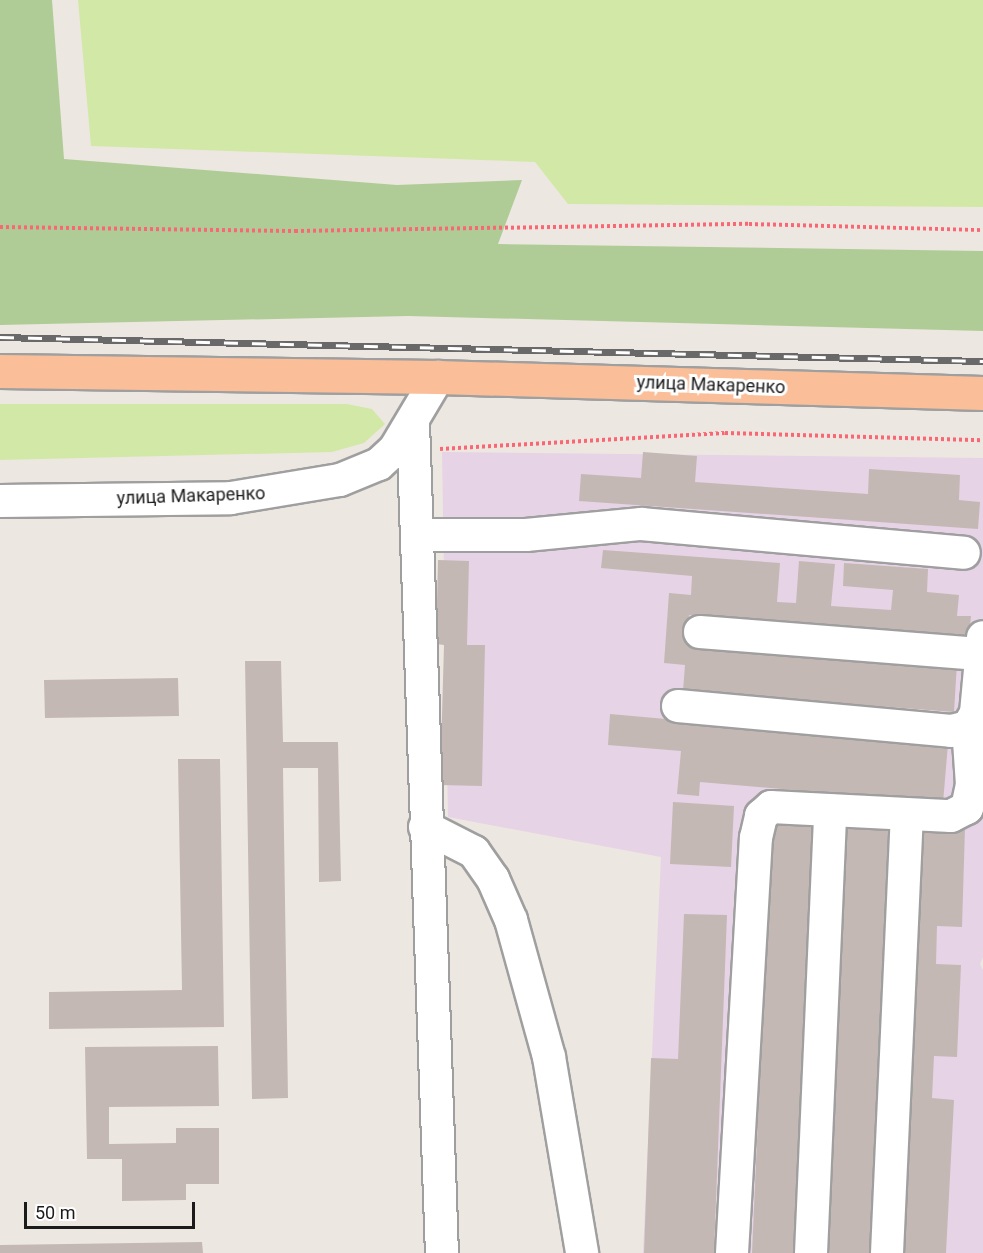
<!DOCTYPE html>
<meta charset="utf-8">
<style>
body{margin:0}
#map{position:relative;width:983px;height:1253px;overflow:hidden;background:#ede7e1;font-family:Roboto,sans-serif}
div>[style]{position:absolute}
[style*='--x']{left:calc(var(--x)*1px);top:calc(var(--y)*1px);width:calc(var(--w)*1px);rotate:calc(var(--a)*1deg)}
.industrial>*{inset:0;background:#e6d3e6}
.grass>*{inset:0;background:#d2e8a6}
.forest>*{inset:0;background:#b0cc96}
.building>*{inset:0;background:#c4b8b4}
.path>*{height:4px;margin-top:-2px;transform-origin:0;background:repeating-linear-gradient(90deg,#f86773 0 3px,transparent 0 6px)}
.roads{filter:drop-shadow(2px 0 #9f9f9f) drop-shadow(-2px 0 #9f9f9f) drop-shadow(0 2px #9f9f9f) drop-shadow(0 -2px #9f9f9f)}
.minor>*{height:32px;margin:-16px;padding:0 16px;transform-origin:16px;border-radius:16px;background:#fff}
.major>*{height:33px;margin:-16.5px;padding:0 16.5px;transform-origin:16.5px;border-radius:16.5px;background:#fabe98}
.rail>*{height:7px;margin-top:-3.5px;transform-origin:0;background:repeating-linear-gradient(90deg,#fff 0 14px,#696969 0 28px);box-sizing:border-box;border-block:2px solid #696969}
span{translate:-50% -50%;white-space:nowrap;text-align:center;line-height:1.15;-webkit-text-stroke:6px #fff;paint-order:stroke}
.street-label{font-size:18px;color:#1b1b1b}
.scale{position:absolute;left:24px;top:1202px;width:171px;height:27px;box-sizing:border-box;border:3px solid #1b1b1b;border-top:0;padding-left:8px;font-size:18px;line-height:21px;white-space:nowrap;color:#1b1b1b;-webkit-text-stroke:4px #fff;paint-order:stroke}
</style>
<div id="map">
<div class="industrial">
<i style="clip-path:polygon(442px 452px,983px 458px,983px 957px,980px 964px,983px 970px,983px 1253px,643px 1253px,661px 857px,448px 817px)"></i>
</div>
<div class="grass">
<i style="clip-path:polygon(78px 0,983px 0,983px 207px,568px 204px,535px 162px,91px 146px)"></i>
<i style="clip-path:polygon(0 404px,347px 404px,372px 409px,385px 424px,364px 443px,332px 452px,0 460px)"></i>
</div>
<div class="forest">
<i style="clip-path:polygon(0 0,52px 0,64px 159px,397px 185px,522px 180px,498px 244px,983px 251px,983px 331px,408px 316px,0 325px)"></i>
</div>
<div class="building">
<i style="clip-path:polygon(643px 452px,697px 456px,695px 482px,868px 494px,869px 469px,960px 475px,959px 500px,980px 502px,978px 529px,579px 501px,581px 474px,641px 478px)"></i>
<i style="clip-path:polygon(603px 550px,780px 563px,777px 602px,796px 603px,799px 561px,835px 564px,831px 606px,891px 610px,893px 590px,843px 586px,844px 563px,928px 569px,927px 592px,959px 595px,957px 616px,971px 616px,969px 637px,689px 615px,687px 642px,957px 663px,954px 712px,683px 691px,685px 665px,664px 663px,669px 593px,691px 595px,692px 576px,601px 568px)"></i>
<i style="clip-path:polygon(438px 560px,469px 561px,467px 645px,485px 645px,482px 786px,440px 785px,444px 645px,436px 644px)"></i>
<i style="clip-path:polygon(245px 661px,281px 661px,283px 742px,338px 742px,341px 881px,319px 882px,318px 768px,283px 768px,288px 1098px,252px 1099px)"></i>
<i style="clip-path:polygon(178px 678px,179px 716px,45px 718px,44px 680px)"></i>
<i style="clip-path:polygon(610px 714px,948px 744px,943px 803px,700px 782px,699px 796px,677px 794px,681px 751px,608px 745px)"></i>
<i style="clip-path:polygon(178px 759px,220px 759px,224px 1027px,49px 1029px,49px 992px,182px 990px)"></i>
<i style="clip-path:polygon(673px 802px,734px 806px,731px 867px,670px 864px)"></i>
<i style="clip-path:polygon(771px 824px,814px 826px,795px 1253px,752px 1253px)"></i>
<i style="clip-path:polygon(844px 827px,892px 829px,873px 1253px,825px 1253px)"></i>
<i style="clip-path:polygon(919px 827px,965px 828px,962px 927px,937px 926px,936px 964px,961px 965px,957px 1057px,934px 1056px,932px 1098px,954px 1100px,946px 1253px,900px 1253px)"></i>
<i style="clip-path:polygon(684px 914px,727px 915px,714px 1253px,644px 1253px,651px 1058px,678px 1059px)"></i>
<i style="clip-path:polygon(218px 1046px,219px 1106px,109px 1107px,109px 1144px,176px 1143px,176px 1128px,219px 1128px,219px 1184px,186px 1184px,186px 1200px,122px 1201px,122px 1159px,87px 1159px,85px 1047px)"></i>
<i style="clip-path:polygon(202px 1242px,203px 1253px,0 1253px,0 1245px)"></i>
</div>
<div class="path">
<i style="--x:0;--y:227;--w:295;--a:0.8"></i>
<i style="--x:295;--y:231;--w:454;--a:-0.9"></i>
<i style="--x:749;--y:224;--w:234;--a:1.5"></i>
<i style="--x:440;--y:449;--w:285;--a:-3.2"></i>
<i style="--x:725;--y:433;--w:258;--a:1.6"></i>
</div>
<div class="roads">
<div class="minor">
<i style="--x:413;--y:424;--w:830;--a:88"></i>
<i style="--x:0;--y:501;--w:231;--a:-0.7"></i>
<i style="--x:231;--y:498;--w:110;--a:-9.4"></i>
<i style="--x:340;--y:480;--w:42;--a:-22.3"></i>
<i style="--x:379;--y:464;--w:22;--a:-43"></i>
<i style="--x:395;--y:449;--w:84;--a:-59.2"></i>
<i style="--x:418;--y:535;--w:108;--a:0"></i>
<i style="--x:526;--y:535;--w:116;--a:-5.5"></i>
<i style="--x:641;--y:524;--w:324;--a:5.1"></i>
<i style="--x:700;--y:632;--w:283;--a:4.5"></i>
<i style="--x:678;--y:706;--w:274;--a:5.2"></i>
<i style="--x:951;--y:731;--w:17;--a:-13"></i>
<i style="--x:968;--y:727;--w:16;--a:-60"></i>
<i style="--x:976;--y:713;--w:76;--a:-84.7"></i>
<i style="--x:425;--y:827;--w:55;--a:27"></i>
<i style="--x:474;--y:852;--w:33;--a:55"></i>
<i style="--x:493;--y:879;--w:45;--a:66.3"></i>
<i style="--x:511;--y:920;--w:142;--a:74.5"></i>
<i style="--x:549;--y:1057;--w:199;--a:80.4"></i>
<i style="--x:732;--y:1253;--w:416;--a:-86.7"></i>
<i style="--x:756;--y:838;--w:23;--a:-77"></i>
<i style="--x:761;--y:816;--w:13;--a:-42"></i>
<i style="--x:771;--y:807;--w:180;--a:2.9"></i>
<i style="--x:951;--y:816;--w:18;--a:-27"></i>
<i style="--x:967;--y:808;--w:24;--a:-78"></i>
<i style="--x:972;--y:785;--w:58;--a:-93.9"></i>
<i style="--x:811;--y:1253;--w:443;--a:-87.5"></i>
<i style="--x:887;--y:1253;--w:439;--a:-87.4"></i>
</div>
<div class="major">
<i style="--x:0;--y:371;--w:438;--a:0.8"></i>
<i style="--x:438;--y:377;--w:545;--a:1.68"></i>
</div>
</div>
<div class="rail">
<i style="--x:0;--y:337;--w:983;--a:1.4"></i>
</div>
<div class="street-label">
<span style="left:711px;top:385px;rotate:2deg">улица Макаренко</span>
<span style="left:191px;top:496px;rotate:-2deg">улица Макаренко</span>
</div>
<div class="scale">50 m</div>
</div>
